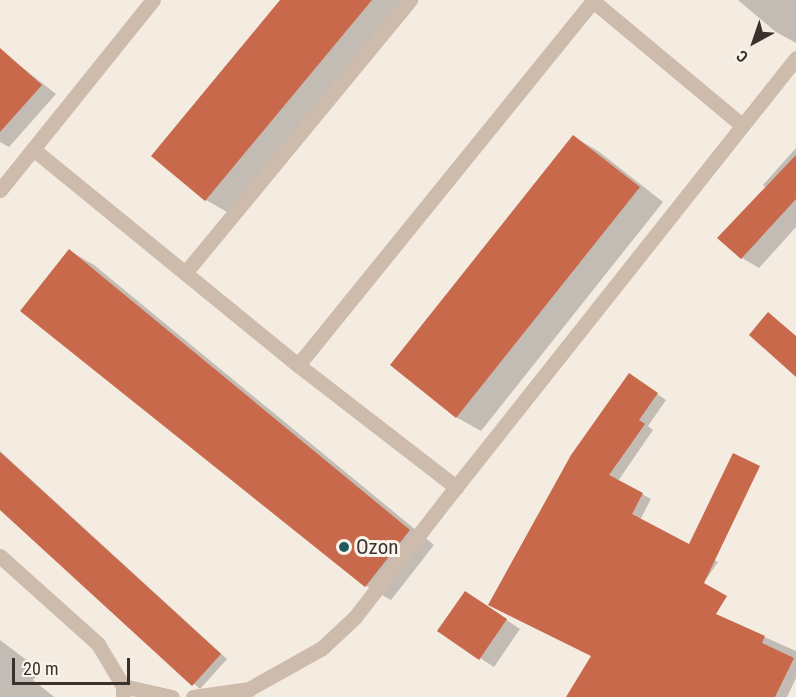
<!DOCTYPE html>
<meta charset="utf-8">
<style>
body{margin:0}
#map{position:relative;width:796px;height:697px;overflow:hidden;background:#f4ebe1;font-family:"Roboto Condensed",sans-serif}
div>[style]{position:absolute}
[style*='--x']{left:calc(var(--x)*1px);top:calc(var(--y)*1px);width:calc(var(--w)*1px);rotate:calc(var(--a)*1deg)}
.shadow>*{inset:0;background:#0003}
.building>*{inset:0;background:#c8694b}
.service>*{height:15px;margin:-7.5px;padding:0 7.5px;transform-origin:7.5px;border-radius:7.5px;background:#cdbbac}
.minor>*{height:15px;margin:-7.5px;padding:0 7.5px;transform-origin:7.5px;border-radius:7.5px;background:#cdbbac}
.dots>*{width:16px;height:16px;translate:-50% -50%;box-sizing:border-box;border:3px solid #fbf5ee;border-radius:50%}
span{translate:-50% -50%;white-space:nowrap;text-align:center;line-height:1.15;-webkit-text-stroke:6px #fbf5ee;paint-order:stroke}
.poi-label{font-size:21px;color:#3b302b}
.left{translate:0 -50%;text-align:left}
.north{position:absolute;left:724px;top:12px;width:60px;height:60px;-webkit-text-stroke:4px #fbf5ee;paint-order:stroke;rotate:220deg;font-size:16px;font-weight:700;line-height:24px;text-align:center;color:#3b302b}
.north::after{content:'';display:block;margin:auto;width:21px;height:27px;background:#3b302b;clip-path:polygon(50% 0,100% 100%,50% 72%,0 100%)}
.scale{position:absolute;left:12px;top:658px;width:118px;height:27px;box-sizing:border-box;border:3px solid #3b302b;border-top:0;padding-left:8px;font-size:18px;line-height:21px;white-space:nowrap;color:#3b302b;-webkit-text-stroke:4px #fbf5ee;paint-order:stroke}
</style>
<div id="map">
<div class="shadow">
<i style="clip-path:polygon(282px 0,414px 0,234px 216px,206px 200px,153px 155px)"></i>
<i style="clip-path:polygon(738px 0,796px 0,796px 43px,776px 32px)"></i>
<i style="clip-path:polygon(5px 54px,56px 94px,9px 147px,0 142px,0 59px)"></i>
<i style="clip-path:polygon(574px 137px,598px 151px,663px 202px,481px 431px,456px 417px)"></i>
<i style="clip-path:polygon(796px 148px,796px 227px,759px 268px,742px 258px,766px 188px,763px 185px)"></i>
<i style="clip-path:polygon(70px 251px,94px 265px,434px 545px,391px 600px,366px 586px,22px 310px)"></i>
<i style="clip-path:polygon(639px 381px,666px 400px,648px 426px,653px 430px,618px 481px,651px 499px,640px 520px,718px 562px,677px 621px,726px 620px,796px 651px,796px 678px,787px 697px,578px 697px,593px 656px,499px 609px)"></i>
<i style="clip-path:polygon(0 451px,227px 659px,200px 689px,0 508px)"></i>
<i style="clip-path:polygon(480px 602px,520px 629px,494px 667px,480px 658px)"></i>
<i style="clip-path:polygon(0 640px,41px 671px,33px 680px,54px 697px,0 697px)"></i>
</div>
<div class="building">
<i style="clip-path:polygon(280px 0,372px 0,205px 201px,151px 156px)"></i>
<i style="clip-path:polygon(0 48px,42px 85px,0 132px)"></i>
<i style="clip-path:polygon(573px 135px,640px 187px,456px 418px,390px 365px)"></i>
<i style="clip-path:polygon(796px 155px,796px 199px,741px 259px,717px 238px)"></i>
<i style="clip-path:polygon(69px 249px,410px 530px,365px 587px,20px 311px)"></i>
<i style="clip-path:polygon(768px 312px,796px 336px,796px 377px,749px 335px)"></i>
<i style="clip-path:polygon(629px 373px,658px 393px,639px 420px,645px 424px,609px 475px,643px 493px,632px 514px,689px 544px,733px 453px,760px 466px,704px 583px,727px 596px,716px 614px,765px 636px,762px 643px,794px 658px,775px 697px,566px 697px,591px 656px,488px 605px,571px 455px)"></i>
<i style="clip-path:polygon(0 452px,221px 654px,192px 686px,0 510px)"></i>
<i style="clip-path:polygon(465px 591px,507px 619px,479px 660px,437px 631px)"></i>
</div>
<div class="service">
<i style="--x:33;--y:149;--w:342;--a:39.2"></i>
<i style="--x:298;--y:365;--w:200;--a:37.7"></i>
<i style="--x:456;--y:487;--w:547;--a:-51.6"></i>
<i style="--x:185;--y:273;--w:354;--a:-50.5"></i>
<i style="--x:298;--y:365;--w:469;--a:-51"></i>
<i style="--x:593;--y:1;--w:194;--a:39.8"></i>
<i style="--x:0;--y:556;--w:132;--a:41.9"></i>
<i style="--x:98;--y:644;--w:49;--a:59.2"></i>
<i style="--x:123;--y:686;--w:11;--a:90"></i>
<i style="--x:123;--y:686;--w:50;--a:12.7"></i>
<i style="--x:193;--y:697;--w:57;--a:-8.1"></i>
<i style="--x:249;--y:689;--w:84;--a:-29.3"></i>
<i style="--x:322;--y:648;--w:45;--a:-43.2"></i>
<i style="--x:355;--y:617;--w:165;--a:-52.2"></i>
</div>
<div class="minor">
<i style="--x:0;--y:190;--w:244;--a:-51.2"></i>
</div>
<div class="dots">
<i style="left:344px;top:547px;background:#1f5a5e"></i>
</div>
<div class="poi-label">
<span class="left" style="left:356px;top:547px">Ozon</span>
</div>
<div class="north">С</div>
<div class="scale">20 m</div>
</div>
